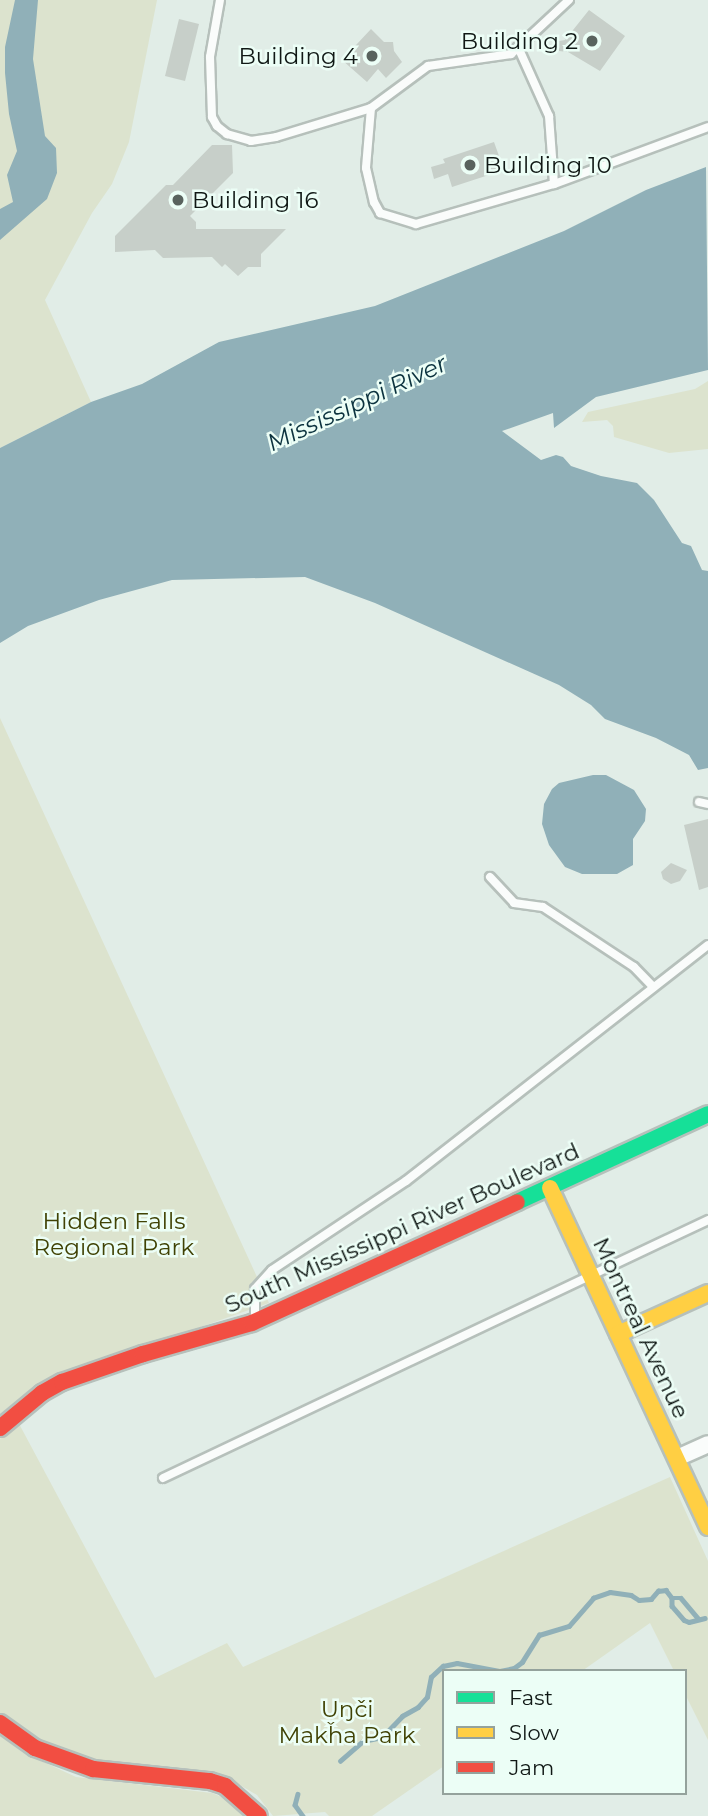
<!DOCTYPE html>
<meta charset="utf-8">
<style>
body{margin:0}
#map{position:relative;width:708px;height:1816px;overflow:hidden;background:#e1ede7;font-family:Montserrat,sans-serif}
div>[style]{position:absolute}
[style*='--x']{left:calc(var(--x)*1px);top:calc(var(--y)*1px);width:calc(var(--w)*1px);rotate:calc(var(--a)*1deg)}
.green>*{inset:0;background:#dce3ce}
.water>*{inset:0;background:#90b0b8}
.stream>*{height:4.5px;margin:-2.25px;padding:0 2.25px;transform-origin:2.25px;border-radius:2.25px;background:#90b0b8}
.building>*{inset:0;background:#c7cfc9}
.roads{filter:drop-shadow(2px 0 #b6c0bb) drop-shadow(-2px 0 #b6c0bb) drop-shadow(0 2px #b6c0bb) drop-shadow(0 -2px #b6c0bb)}
.lane>*{height:8px;margin:-4px;padding:0 4px;transform-origin:4px;border-radius:4px;background:#fafcfb}
.street>*{height:16px;margin:-8px;padding:0 8px;transform-origin:8px;border-radius:8px;background:#fafcfb}
.fast>*{height:16px;margin:-8px;padding:0 8px;transform-origin:8px;border-radius:8px;background:#16e098}
.slow>*{height:16px;margin:-8px;padding:0 8px;transform-origin:8px;border-radius:8px;background:#ffcf43}
.jam>*{height:16px;margin:-8px;padding:0 8px;transform-origin:8px;border-radius:8px;background:#f24e42}
.dots>*{width:19px;height:19px;translate:-50% -50%;box-sizing:border-box;border:4px solid #ecfef6;border-radius:50%}
span{translate:-50% -50%;white-space:nowrap;text-align:center;line-height:1.15;-webkit-text-stroke:5px #ecfef6;paint-order:stroke}
.poi-label{font-size:23px;color:#101815}
.right{translate:-100% -50%;text-align:right}
.left{translate:0 -50%;text-align:left}
.park-label{font-size:23px;color:#404204}
.street-label{font-size:23px;color:#101815}
.water-label{font-size:24px;color:#0b323e;font-style:italic}
.legend{position:absolute;left:442px;top:1669px;width:245px;height:126px;box-sizing:border-box;background:#ecfef6;border:2px solid #94a29c;margin:0;padding:9px 12px;list-style:none;font-size:21px;color:#101815}
.legend li{display:flex;align-items:center;gap:14px;height:35px}
.legend b{width:35px;border:2px solid #94a29c}
</style>
<div id="map">
<div class="green">
<i style="clip-path:polygon(0 0,157px 0,129px 142px,112px 184px,92px 213px,45px 300px,91px 402px,0 448px)"></i>
<i style="clip-path:polygon(708px 381px,708px 449px,669px 453px,614px 437px,613px 426px,607px 420px,582px 422px,588px 412px,695px 389px)"></i>
<i style="clip-path:polygon(0 718px,269px 1303px,36px 1385px,0 1414px)"></i>
<i style="clip-path:polygon(17px 1420px,155px 1678px,227px 1643px,243px 1667px,670px 1477px,708px 1561px,708px 1740px,685px 1694px,685px 1671px,674px 1671px,650px 1623px,582px 1671px,444px 1671px,444px 1766px,372px 1816px,329px 1816px,325px 1812px,273px 1816px,257px 1795px,228px 1778px,122px 1765px,52px 1749px,0 1714px,0 1439px)"></i>
<i style="clip-path:polygon(0 1735px,22px 1752px,76px 1777px,212px 1793px,224px 1798px,245px 1816px,0 1816px)"></i>
</div>
<div class="water">
<i style="clip-path:polygon(15px 0,38px 0,33px 59px,45px 136px,56px 148px,57px 173px,47px 199px,0 240px,0 209px,13px 202px,7px 175px,17px 151px,9px 114px,5px 73px,5px 47px)"></i>
<i style="clip-path:polygon(706px 167px,708px 370px,596px 397px,554px 428px,553px 413px,502px 431px,541px 460px,556px 455px,563px 457px,571px 466px,601px 476px,637px 483px,654px 500px,682px 543px,691px 546px,702px 570px,708px 571px,708px 768px,698px 770px,689px 755px,656px 738px,605px 719px,591px 705px,559px 685px,375px 603px,305px 577px,172px 580px,99px 600px,28px 626px,0 643px,0 448px,91px 402px,142px 384px,219px 342px,375px 306px,564px 231px,646px 190px)"></i>
<i style="clip-path:polygon(593px 775px,606px 775px,634px 790px,646px 809px,645px 821px,633px 839px,633px 865px,617px 874px,582px 874px,565px 867px,549px 845px,542px 824px,544px 804px,552px 789px,559px 783px)"></i>
</div>
<div class="stream">
<i style="--x:672;--y:1598;--w:9;--a:0"></i>
<i style="--x:681;--y:1598;--w:26;--a:50"></i>
<i style="--x:340;--y:1761;--w:30;--a:-41"></i>
<i style="--x:363;--y:1741;--w:19;--a:-12"></i>
<i style="--x:382;--y:1737;--w:29;--a:-46"></i>
<i style="--x:402;--y:1716;--w:18;--a:-29"></i>
<i style="--x:418;--y:1707;--w:13;--a:-48"></i>
<i style="--x:427;--y:1697;--w:20;--a:-79"></i>
<i style="--x:431;--y:1677;--w:16;--a:-43"></i>
<i style="--x:443;--y:1666;--w:14;--a:-12"></i>
<i style="--x:457;--y:1663;--w:44;--a:10.5"></i>
<i style="--x:500;--y:1671;--w:14;--a:-12"></i>
<i style="--x:514;--y:1668;--w:10;--a:-37"></i>
<i style="--x:522;--y:1662;--w:32;--a:-58"></i>
<i style="--x:539;--y:1635;--w:31;--a:-17"></i>
<i style="--x:569;--y:1626;--w:37;--a:-49"></i>
<i style="--x:593;--y:1598;--w:18;--a:-19"></i>
<i style="--x:610;--y:1592;--w:21;--a:8"></i>
<i style="--x:631;--y:1595;--w:9;--a:32"></i>
<i style="--x:639;--y:1600;--w:12;--a:-5"></i>
<i style="--x:651;--y:1599;--w:11;--a:-49"></i>
<i style="--x:658;--y:1591;--w:8;--a:-7"></i>
<i style="--x:666;--y:1590;--w:10;--a:53"></i>
<i style="--x:672;--y:1598;--w:8;--a:90"></i>
<i style="--x:672;--y:1606;--w:18;--a:49"></i>
<i style="--x:684;--y:1620;--w:5;--a:22"></i>
<i style="--x:689;--y:1622;--w:16;--a:-14"></i>
<i style="--x:298;--y:1794;--w:11;--a:105"></i>
<i style="--x:295;--y:1805;--w:14;--a:54"></i>
</div>
<div class="building">
<i style="clip-path:polygon(589px 10px,625px 36px,600px 71px,568px 52px,559px 51px,558px 47px,559px 41px,565px 40px)"></i>
<i style="clip-path:polygon(179px 19px,199px 24px,185px 81px,165px 76px)"></i>
<i style="clip-path:polygon(371px 29px,384px 42px,393px 42px,394px 51px,402px 62px,386px 78px,378px 69px,367px 82px,342px 60px)"></i>
<i style="clip-path:polygon(494px 142px,504px 170px,452px 187px,448px 174px,434px 179px,431px 167px,445px 163px,443px 159px)"></i>
<i style="clip-path:polygon(212px 145px,232px 145px,233px 173px,190px 216px,196px 222px,196px 229px,286px 229px,261px 254px,261px 267px,248px 267px,238px 276px,225px 264px,222px 267px,212px 257px,163px 258px,155px 250px,115px 252px,115px 236px,166px 185px,173px 185px)"></i>
<i style="clip-path:polygon(708px 819px,708px 887px,699px 890px,684px 825px)"></i>
<i style="clip-path:polygon(671px 863px,687px 870px,680px 881px,671px 884px,663px 879px,661px 872px)"></i>
</div>
<div class="roads">
<div class="lane">
<i style="--x:220;--y:0;--w:58;--a:100"></i>
<i style="--x:210;--y:57;--w:60;--a:88.1"></i>
<i style="--x:212;--y:117;--w:10;--a:61"></i>
<i style="--x:217;--y:126;--w:13;--a:39"></i>
<i style="--x:227;--y:134;--w:25;--a:16"></i>
<i style="--x:251;--y:141;--w:25;--a:-9"></i>
<i style="--x:276;--y:137;--w:99;--a:-17"></i>
<i style="--x:371;--y:108;--w:71;--a:-36.4"></i>
<i style="--x:428;--y:66;--w:84;--a:-8.2"></i>
<i style="--x:511;--y:54;--w:79;--a:-43"></i>
<i style="--x:518;--y:47;--w:76;--a:65.8"></i>
<i style="--x:549;--y:116;--w:68;--a:85.8"></i>
<i style="--x:371;--y:108;--w:60;--a:94.8"></i>
<i style="--x:366;--y:168;--w:35;--a:77"></i>
<i style="--x:374;--y:202;--w:13;--a:61"></i>
<i style="--x:380;--y:213;--w:38;--a:17"></i>
<i style="--x:416;--y:224;--w:144;--a:-16.2"></i>
<i style="--x:554;--y:184;--w:164;--a:-20.3"></i>
<i style="--x:699;--y:802;--w:9;--a:13"></i>
<i style="--x:490;--y:877;--w:35;--a:47"></i>
<i style="--x:514;--y:903;--w:29;--a:8"></i>
<i style="--x:543;--y:907;--w:109;--a:33.4"></i>
<i style="--x:634;--y:967;--w:28;--a:46"></i>
<i style="--x:255;--y:1318;--w:29;--a:-90"></i>
<i style="--x:255;--y:1289;--w:25;--a:-48"></i>
<i style="--x:272;--y:1270;--w:161;--a:-33.6"></i>
<i style="--x:406;--y:1181;--w:383;--a:-38"></i>
<i style="--x:163;--y:1478;--w:603;--a:-25.33"></i>
</div>
<div class="street">
<i style="--x:677;--y:1458;--w:34;--a:-24"></i>
</div>
<div class="fast">
<i style="--x:517;--y:1202;--w:210;--a:-24.7"></i>
</div>
<div class="slow">
<i style="--x:550;--y:1188;--w:374;--a:65"></i>
<i style="--x:618;--y:1334;--w:99;--a:-24.5"></i>
</div>
<div class="jam">
<i style="--x:0;--y:1428;--w:55;--a:-39.8"></i>
<i style="--x:42;--y:1393;--w:23;--a:-29"></i>
<i style="--x:62;--y:1382;--w:86;--a:-19.1"></i>
<i style="--x:143;--y:1354;--w:113;--a:-15.9"></i>
<i style="--x:252;--y:1323;--w:291;--a:-24.5"></i>
<i style="--x:0;--y:1723;--w:43;--a:35.5"></i>
<i style="--x:35;--y:1748;--w:62;--a:19.9"></i>
<i style="--x:93;--y:1769;--w:118;--a:5.9"></i>
<i style="--x:210;--y:1781;--w:16;--a:18"></i>
<i style="--x:225;--y:1786;--w:45;--a:41.4"></i>
</div>
</div>
<div class="dots">
<i style="left:592px;top:41px;background:#59635e"></i>
<i style="left:372px;top:56px;background:#59635e"></i>
<i style="left:470px;top:165px;background:#59635e"></i>
<i style="left:178px;top:200px;background:#59635e"></i>
</div>
<div class="poi-label">
<span class="right" style="left:578px;top:41px">Building 2</span>
<span class="right" style="left:358px;top:56px">Building 4</span>
<span class="left" style="left:484px;top:165px">Building 10</span>
<span class="left" style="left:192px;top:200px">Building 16</span>
</div>
<div class="park-label">
<span style="left:114px;top:1234px">Hidden Falls<br>Regional Park</span>
<span style="left:347px;top:1722px">Uŋči<br>Makȟa Park</span>
</div>
<div class="street-label">
<span style="left:402px;top:1228px;rotate:-24deg">South Mississippi River Boulevard</span>
<span style="left:641px;top:1328px;rotate:65deg">Montreal Avenue</span>
</div>
<div class="water-label">
<span style="left:357px;top:403px;rotate:-25deg">Mississippi River</span>
</div>
<ul class="legend">
<li><b style="height:9px;background:#16e098"></b>Fast</li>
<li><b style="height:9px;background:#ffcf43"></b>Slow</li>
<li><b style="height:9px;background:#f24e42"></b>Jam</li>
</ul>
</div>
